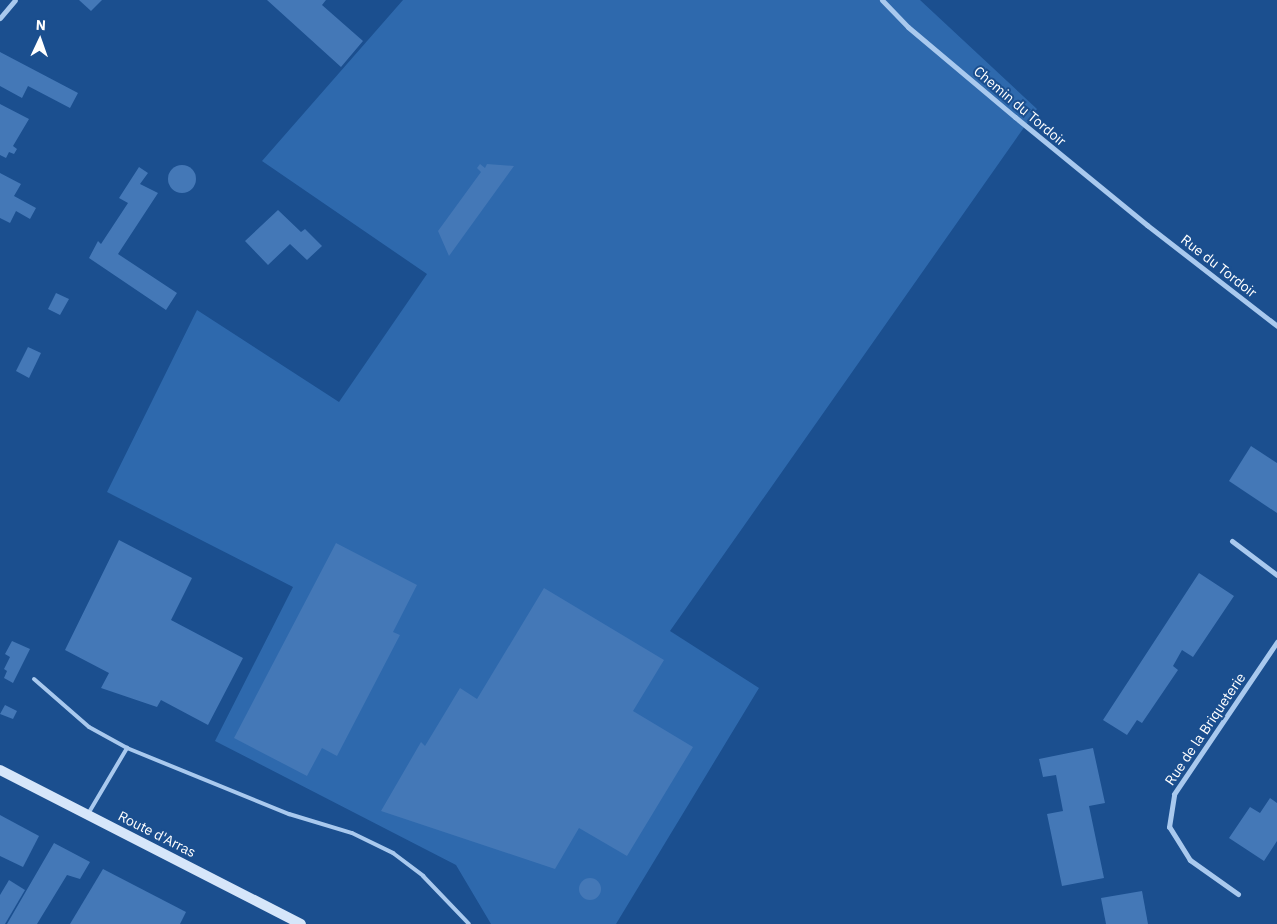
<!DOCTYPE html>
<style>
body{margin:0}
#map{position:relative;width:1277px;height:924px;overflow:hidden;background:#1b4f8f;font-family:"IBM Plex Sans",sans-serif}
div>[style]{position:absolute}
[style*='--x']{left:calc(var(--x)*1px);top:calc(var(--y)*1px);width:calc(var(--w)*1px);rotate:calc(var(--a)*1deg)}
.green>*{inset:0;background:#2e69ad}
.building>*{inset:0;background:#4478b7}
.round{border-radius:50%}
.lane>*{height:4px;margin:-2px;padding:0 2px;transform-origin:2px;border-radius:2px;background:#a9c9ee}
.street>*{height:5px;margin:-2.5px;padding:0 2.5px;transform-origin:2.5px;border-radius:2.5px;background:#a9c9ee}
.secondary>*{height:10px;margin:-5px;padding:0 5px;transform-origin:5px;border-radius:5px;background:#d6e6fa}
span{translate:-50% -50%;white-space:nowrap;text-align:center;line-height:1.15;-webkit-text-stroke:4px #1b4f8f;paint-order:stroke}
.street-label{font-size:14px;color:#fff}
.north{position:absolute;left:15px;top:15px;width:50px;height:50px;-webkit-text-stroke:4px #1b4f8f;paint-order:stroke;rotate:3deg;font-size:14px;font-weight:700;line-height:20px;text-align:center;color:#fff}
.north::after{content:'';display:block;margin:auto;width:18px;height:22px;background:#fff;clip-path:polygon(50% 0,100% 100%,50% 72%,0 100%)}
</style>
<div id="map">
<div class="green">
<i style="clip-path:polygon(403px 0,920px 0,1037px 109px,670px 631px,759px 688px,616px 924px,491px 924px,456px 865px,215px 741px,293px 587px,107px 492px,197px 310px,339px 402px,427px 274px,262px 161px)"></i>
</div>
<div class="building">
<i style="clip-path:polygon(79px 0,102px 0,91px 11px)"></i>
<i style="clip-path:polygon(267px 0,326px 0,322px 5px,363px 41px,341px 67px)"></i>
<i style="clip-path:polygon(0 52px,78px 93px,70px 108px,28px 86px,22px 98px,0 86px)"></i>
<i style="clip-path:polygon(0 104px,29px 119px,13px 146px,17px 149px,14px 154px,9px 152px,6px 158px,0 155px)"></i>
<i style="clip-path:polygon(480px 164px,485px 168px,487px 164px,514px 166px,449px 256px,438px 231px,481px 172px,477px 168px)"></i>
<i class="round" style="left:168px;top:165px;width:28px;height:28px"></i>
<i style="clip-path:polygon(139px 167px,148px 173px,140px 184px,158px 193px,118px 254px,177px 293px,166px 310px,89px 258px,98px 241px,101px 244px,128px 203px,119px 198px)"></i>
<i style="clip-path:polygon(0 173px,21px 184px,14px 196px,36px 208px,30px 219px,16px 211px,10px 223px,0 218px)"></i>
<i style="clip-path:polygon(278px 210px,301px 232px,305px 229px,322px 246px,307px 260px,290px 244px,268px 265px,245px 241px)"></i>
<i style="clip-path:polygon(56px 293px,69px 299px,60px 315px,48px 309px)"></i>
<i style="clip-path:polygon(28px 347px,41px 353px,29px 378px,16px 371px)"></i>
<i style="clip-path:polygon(1251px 446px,1277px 463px,1277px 513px,1229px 481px)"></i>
<i style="clip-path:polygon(119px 540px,192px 578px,171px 620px,243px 658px,208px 725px,161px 700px,157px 707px,101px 688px,109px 673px,65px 650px)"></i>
<i style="clip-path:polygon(336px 543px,417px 585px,393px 632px,400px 635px,337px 756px,322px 748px,307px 776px,234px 738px)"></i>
<i style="clip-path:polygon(1199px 573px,1234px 596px,1193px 657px,1182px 650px,1173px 666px,1178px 670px,1142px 723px,1137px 720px,1127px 735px,1103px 720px)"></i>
<i style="clip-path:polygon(544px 588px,664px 660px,633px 711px,693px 747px,627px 856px,579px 828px,555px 869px,381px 811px,421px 742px,425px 746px,460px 688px,477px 699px)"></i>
<i style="clip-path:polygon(12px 641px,30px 649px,13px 683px,4px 678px,7px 671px,4px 669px,10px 657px,5px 654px)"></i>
<i style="clip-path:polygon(5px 705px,17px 711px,13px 719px,0 714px)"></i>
<i style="clip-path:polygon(1093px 748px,1105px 803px,1089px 806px,1104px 878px,1062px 886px,1047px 814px,1063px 811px,1056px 775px,1043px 777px,1039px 759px)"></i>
<i style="clip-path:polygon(1270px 798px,1277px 803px,1277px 841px,1264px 861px,1229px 838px,1250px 807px,1260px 813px)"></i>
<i style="clip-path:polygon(0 815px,39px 836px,23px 867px,0 856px)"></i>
<i style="clip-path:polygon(54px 843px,90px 862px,80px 879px,67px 875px,37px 924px,7px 924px)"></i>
<i style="clip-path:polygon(103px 869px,186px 912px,180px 924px,70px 924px)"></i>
<i class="round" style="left:579px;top:878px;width:22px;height:22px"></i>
<i style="clip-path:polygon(9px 880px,25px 890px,5px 924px,0 924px,0 895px)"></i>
<i style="clip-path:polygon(1142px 891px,1148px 924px,1106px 924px,1101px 898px)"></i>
</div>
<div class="lane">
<i style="--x:34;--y:679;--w:73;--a:41.1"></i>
<i style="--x:89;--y:727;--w:43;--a:28.9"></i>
<i style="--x:88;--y:814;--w:77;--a:-59.4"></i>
<i style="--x:127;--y:748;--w:175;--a:22.2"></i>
<i style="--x:289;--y:814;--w:66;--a:16.8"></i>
<i style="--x:352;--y:833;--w:46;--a:26"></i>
<i style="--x:393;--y:853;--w:38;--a:37"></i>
<i style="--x:423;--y:876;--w:66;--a:46.2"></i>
</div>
<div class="street">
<i style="--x:882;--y:0;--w:37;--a:46"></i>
<i style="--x:908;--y:27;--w:140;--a:40.1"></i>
<i style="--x:1015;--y:117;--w:171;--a:39.3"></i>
<i style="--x:1147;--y:225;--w:165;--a:37.8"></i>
<i style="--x:0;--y:18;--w:23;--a:-50"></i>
<i style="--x:1232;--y:541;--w:56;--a:37.1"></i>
<i style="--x:1238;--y:894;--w:59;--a:-144.7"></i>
<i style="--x:1190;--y:860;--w:39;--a:-122"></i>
<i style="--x:1169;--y:827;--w:33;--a:-81"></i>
<i style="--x:1174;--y:794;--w:184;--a:-55.9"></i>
</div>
<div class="secondary">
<i style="--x:0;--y:770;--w:338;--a:27.1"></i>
</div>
<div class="street-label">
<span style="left:1020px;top:106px;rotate:40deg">Chemin du Tordoir</span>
<span style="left:1219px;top:266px;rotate:38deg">Rue du Tordoir</span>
<span style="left:1205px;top:729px;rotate:-56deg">Rue de la Briqueterie</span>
<span style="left:157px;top:834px;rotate:27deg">Route d'Arras</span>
</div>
<div class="north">N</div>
</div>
